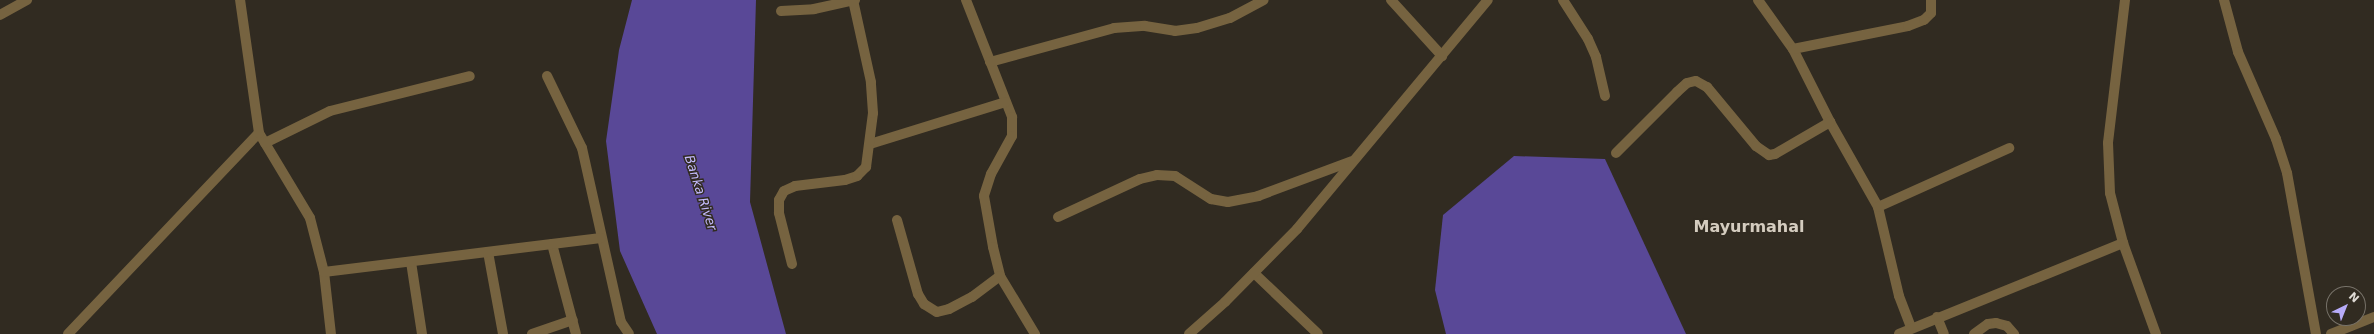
<!DOCTYPE html>
<style>
body{margin:0}
#map{position:relative;width:2374px;height:334px;overflow:hidden;background:#312b21;font-family:"DejaVu Sans",sans-serif}
div>[style]{position:absolute}
[style*='--x']{left:calc(var(--x)*1px);top:calc(var(--y)*1px);width:calc(var(--w)*1px);rotate:calc(var(--a)*1deg)}
.water>*{inset:0;background:#594897}
.minor>*{height:10px;margin:-5px;padding:0 5px;transform-origin:5px;border-radius:5px;background:#766340}
span{translate:-50% -50%;white-space:nowrap;text-align:center;line-height:1.15;-webkit-text-stroke:3px #312b21;paint-order:stroke}
.water-label{font-size:13px;color:#c3bafc;font-style:italic}
.district-label{font-size:16px;color:#d4ccbf;font-weight:700}
.north{position:absolute;left:2326px;top:286px;width:40px;height:40px;box-sizing:border-box;background:#312b21;border:1px solid #777269;border-radius:50%;rotate:43deg;font-size:11px;font-weight:700;line-height:16px;text-align:center;color:#e0dcd6}
.north::after{content:'';display:block;margin:auto;width:14px;height:18px;background:#b7abf8;clip-path:polygon(50% 0,100% 100%,50% 72%,0 100%)}
</style>
<div id="map">
<div class="water">
<i style="clip-path:polygon(632px 0,756px 0,750px 202px,786px 334px,657px 334px,620px 251px,606px 141px,619px 50px)"></i>
<i style="clip-path:polygon(1514px 156px,1605px 159px,1686px 334px,1446px 334px,1435px 290px,1443px 215px)"></i>
</div>
<div class="minor">
<i style="--x:966;--y:0;--w:126;--a:68.5"></i>
<i style="--x:1012;--y:117;--w:19;--a:90"></i>
<i style="--x:1012;--y:136;--w:43;--a:118.9"></i>
<i style="--x:991;--y:174;--w:23;--a:108"></i>
<i style="--x:984;--y:196;--w:52;--a:80"></i>
<i style="--x:993;--y:247;--w:30;--a:76"></i>
<i style="--x:1000;--y:276;--w:68;--a:58.9"></i>
<i style="--x:1391;--y:0;--w:76;--a:47.7"></i>
<i style="--x:1563;--y:0;--w:46;--a:57.3"></i>
<i style="--x:1588;--y:39;--w:20;--a:66"></i>
<i style="--x:1596;--y:57;--w:40;--a:77"></i>
<i style="--x:1758;--y:0;--w:60;--a:54.5"></i>
<i style="--x:1793;--y:49;--w:82;--a:63.1"></i>
<i style="--x:1830;--y:122;--w:98;--a:60.5"></i>
<i style="--x:1878;--y:207;--w:91;--a:76.7"></i>
<i style="--x:1899;--y:296;--w:34;--a:69"></i>
<i style="--x:2125;--y:0;--w:144;--a:96.8"></i>
<i style="--x:2108;--y:143;--w:50;--a:87.7"></i>
<i style="--x:2110;--y:193;--w:52;--a:75.4"></i>
<i style="--x:2123;--y:243;--w:97;--a:70.1"></i>
<i style="--x:2224;--y:0;--w:54;--a:74.9"></i>
<i style="--x:2238;--y:52;--w:95;--a:66.4"></i>
<i style="--x:2276;--y:139;--w:36;--a:72"></i>
<i style="--x:2287;--y:173;--w:164;--a:79.8"></i>
<i style="--x:781;--y:11;--w:33;--a:-3"></i>
<i style="--x:814;--y:9;--w:42;--a:-12.4"></i>
<i style="--x:0;--y:15;--w:31;--a:-29"></i>
<i style="--x:1793;--y:49;--w:117;--a:-11.3"></i>
<i style="--x:1908;--y:26;--w:17;--a:-21"></i>
<i style="--x:1924;--y:20;--w:10;--a:-45"></i>
<i style="--x:1931;--y:13;--w:13;--a:-90"></i>
<i style="--x:990;--y:62;--w:129;--a:-15.3"></i>
<i style="--x:1114;--y:28;--w:31;--a:-4"></i>
<i style="--x:1145;--y:26;--w:30;--a:9"></i>
<i style="--x:1175;--y:31;--w:22;--a:-8"></i>
<i style="--x:1197;--y:28;--w:34;--a:-17"></i>
<i style="--x:1230;--y:18;--w:38;--a:-28"></i>
<i style="--x:547;--y:76;--w:80;--a:64.1"></i>
<i style="--x:582;--y:148;--w:178;--a:77.4"></i>
<i style="--x:621;--y:322;--w:14;--a:56"></i>
<i style="--x:259;--y:133;--w:99;--a:59"></i>
<i style="--x:310;--y:218;--w:56;--a:75.5"></i>
<i style="--x:324;--y:272;--w:62;--a:83.6"></i>
<i style="--x:265;--y:143;--w:72;--a:-26.2"></i>
<i style="--x:330;--y:111;--w:144;--a:-14"></i>
<i style="--x:870;--y:144;--w:142;--a:-17.2"></i>
<i style="--x:1616;--y:153;--w:86;--a:-45"></i>
<i style="--x:1677;--y:92;--w:13;--a:-42"></i>
<i style="--x:1687;--y:83;--w:9;--a:-13"></i>
<i style="--x:1696;--y:81;--w:13;--a:29"></i>
<i style="--x:1707;--y:87;--w:77;--a:50.3"></i>
<i style="--x:1756;--y:146;--w:16;--a:35"></i>
<i style="--x:1769;--y:155;--w:6;--a:-9"></i>
<i style="--x:1775;--y:154;--w:64;--a:-30.2"></i>
<i style="--x:1878;--y:207;--w:144;--a:-24.2"></i>
<i style="--x:1058;--y:217;--w:90;--a:-24.9"></i>
<i style="--x:1140;--y:179;--w:17;--a:-13"></i>
<i style="--x:1157;--y:175;--w:18;--a:3"></i>
<i style="--x:1175;--y:176;--w:43;--a:32.6"></i>
<i style="--x:1211;--y:199;--w:17;--a:10"></i>
<i style="--x:1228;--y:202;--w:31;--a:-11"></i>
<i style="--x:1258;--y:196;--w:100;--a:-20.4"></i>
<i style="--x:897;--y:220;--w:77;--a:74.2"></i>
<i style="--x:918;--y:294;--w:12;--a:59"></i>
<i style="--x:924;--y:304;--w:15;--a:32"></i>
<i style="--x:937;--y:312;--w:12;--a:-14"></i>
<i style="--x:949;--y:309;--w:26;--a:-28"></i>
<i style="--x:972;--y:297;--w:35;--a:-37"></i>
<i style="--x:552;--y:244;--w:93;--a:75.1"></i>
<i style="--x:488;--y:252;--w:83;--a:79.6"></i>
<i style="--x:411;--y:262;--w:73;--a:81.3"></i>
<i style="--x:792;--y:264;--w:53;--a:-104.3"></i>
<i style="--x:779;--y:213;--w:13;--a:-90"></i>
<i style="--x:779;--y:200;--w:10;--a:-61"></i>
<i style="--x:784;--y:191;--w:12;--a:-24"></i>
<i style="--x:795;--y:186;--w:50;--a:-6.8"></i>
<i style="--x:845;--y:180;--w:13;--a:-18"></i>
<i style="--x:857;--y:176;--w:13;--a:-45"></i>
<i style="--x:866;--y:167;--w:54;--a:-82.6"></i>
<i style="--x:873;--y:113;--w:31;--a:-94"></i>
<i style="--x:871;--y:82;--w:84;--a:-102.4"></i>
<i style="--x:324;--y:272;--w:279;--a:-7"></i>
<i style="--x:1254;--y:273;--w:88;--a:43.6"></i>
<i style="--x:1937;--y:317;--w:18;--a:68"></i>
<i style="--x:68;--y:334;--w:277;--a:-46.5"></i>
<i style="--x:259;--y:133;--w:134;--a:-98.1"></i>
<i style="--x:532;--y:334;--w:43;--a:-18.9"></i>
<i style="--x:1189;--y:334;--w:48;--a:-41.6"></i>
<i style="--x:1225;--y:302;--w:103;--a:-45.4"></i>
<i style="--x:1297;--y:229;--w:298;--a:-50.2"></i>
<i style="--x:1899;--y:334;--w:242;--a:-22.1"></i>
<i style="--x:1974;--y:334;--w:17;--a:-36"></i>
<i style="--x:1988;--y:324;--w:8;--a:-7"></i>
<i style="--x:1996;--y:323;--w:11;--a:15"></i>
<i style="--x:2007;--y:326;--w:11;--a:49"></i>
<i style="--x:2331;--y:334;--w:46;--a:-21.6"></i>
</div>
<div class="water-label">
<span style="left:700px;top:193px;rotate:72deg">Banka River</span>
</div>
<div class="district-label">
<span style="left:1749px;top:227px">Mayurmahal</span>
</div>
<div class="north">N</div>
</div>
